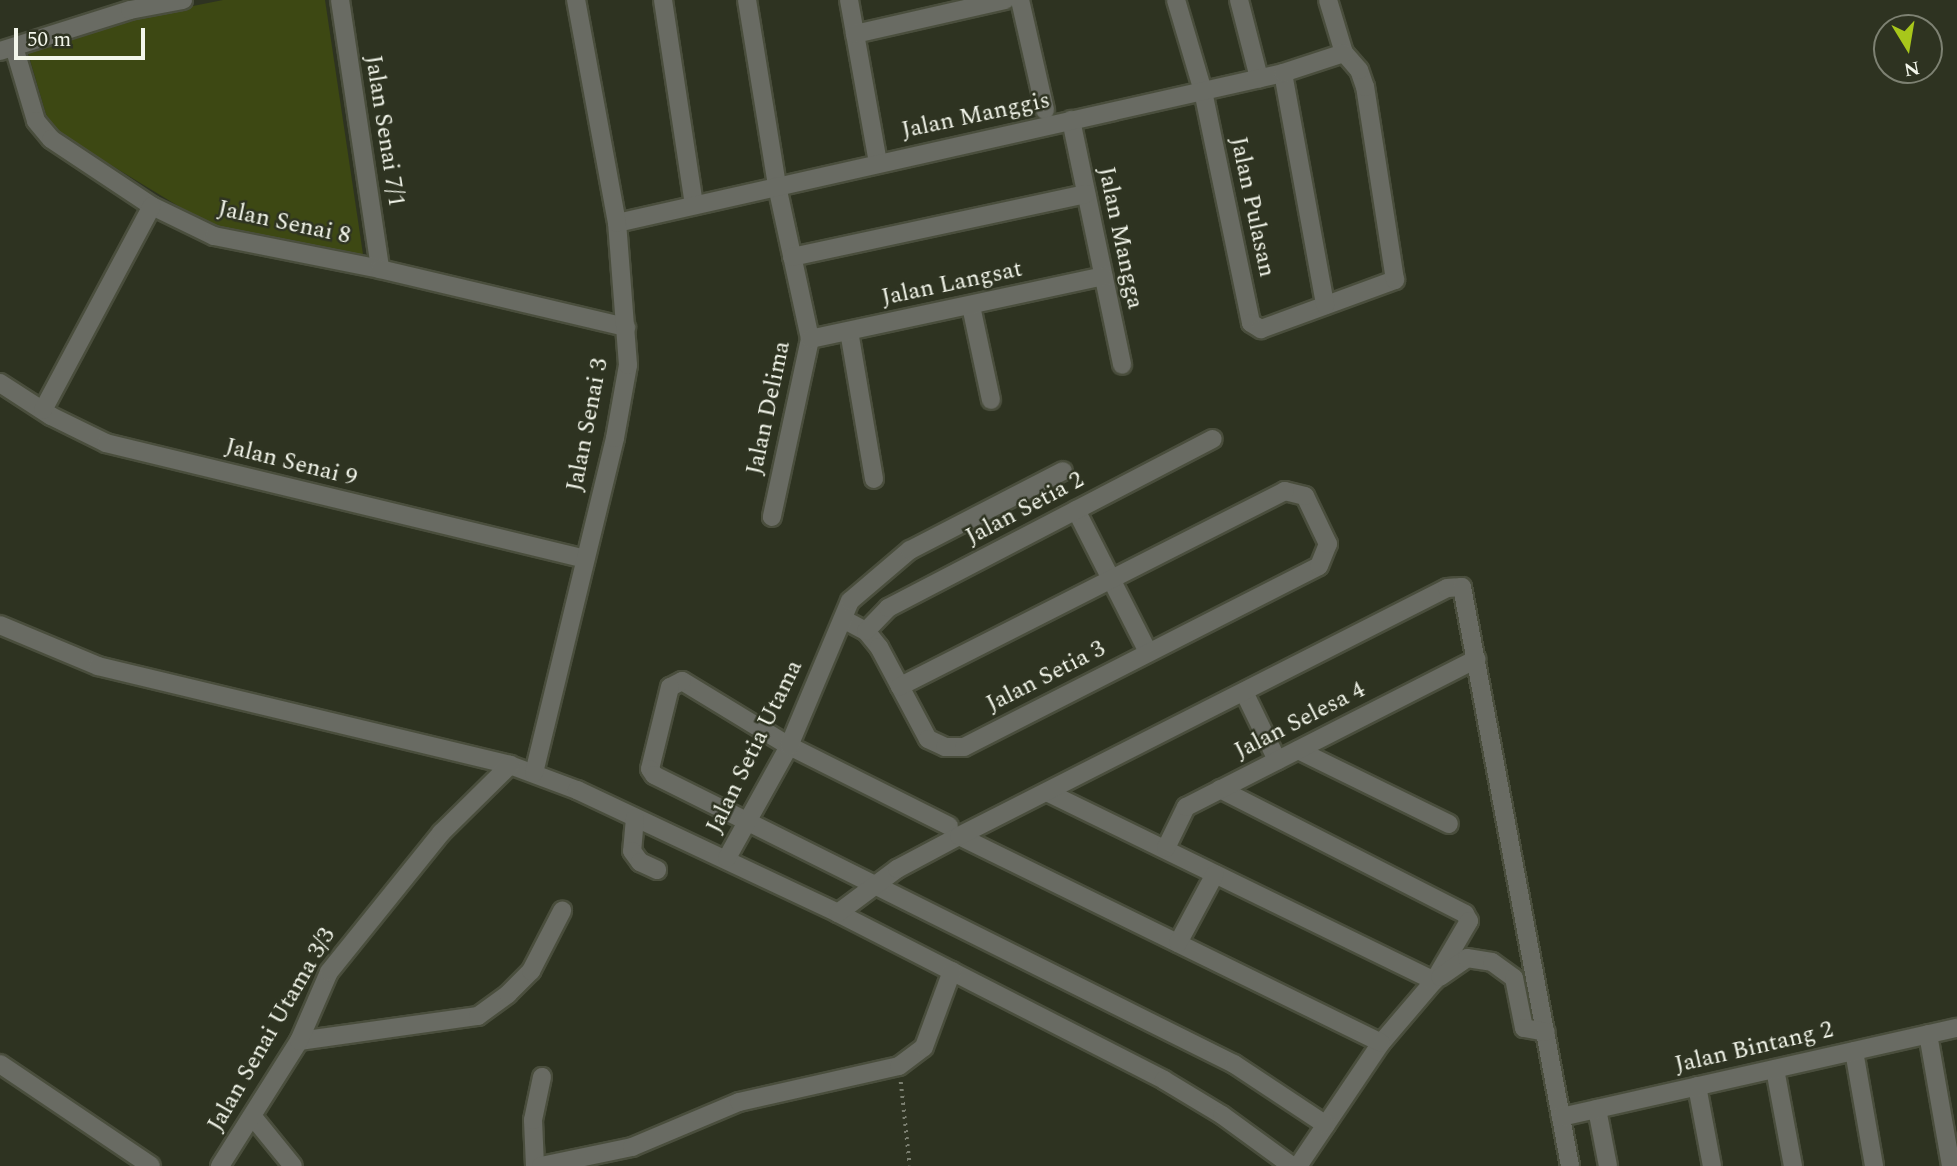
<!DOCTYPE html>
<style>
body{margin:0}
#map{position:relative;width:1957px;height:1166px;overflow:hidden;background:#2e3321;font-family:Spectral,serif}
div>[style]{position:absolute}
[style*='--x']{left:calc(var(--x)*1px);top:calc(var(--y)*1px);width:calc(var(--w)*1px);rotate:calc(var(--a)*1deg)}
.green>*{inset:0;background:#3d4813}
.path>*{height:3.5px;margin-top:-1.75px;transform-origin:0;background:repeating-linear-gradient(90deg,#7a7e6f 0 2px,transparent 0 7px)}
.roads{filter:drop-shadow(2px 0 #4a4e3d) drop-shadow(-2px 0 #4a4e3d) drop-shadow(0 2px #4a4e3d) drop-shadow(0 -2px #4a4e3d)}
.minor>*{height:18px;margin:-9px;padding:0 9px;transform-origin:9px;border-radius:9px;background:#696b63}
span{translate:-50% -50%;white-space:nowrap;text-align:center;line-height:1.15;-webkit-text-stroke:5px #2e3321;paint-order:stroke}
.street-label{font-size:24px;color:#f3f6eb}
.north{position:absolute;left:1873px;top:14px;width:70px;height:70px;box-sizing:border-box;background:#2e3321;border:2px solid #7d8172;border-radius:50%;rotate:169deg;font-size:19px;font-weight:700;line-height:28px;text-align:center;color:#f3f6eb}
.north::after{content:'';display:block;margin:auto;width:24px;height:32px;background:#a8c71b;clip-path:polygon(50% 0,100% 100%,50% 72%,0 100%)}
.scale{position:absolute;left:14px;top:28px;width:131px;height:32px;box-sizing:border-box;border:4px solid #f3f6eb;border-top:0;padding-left:9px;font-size:21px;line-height:24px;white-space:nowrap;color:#f3f6eb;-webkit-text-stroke:5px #2e3321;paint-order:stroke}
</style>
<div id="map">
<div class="green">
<i style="clip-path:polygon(223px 0,325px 0,364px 261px,211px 226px,50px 128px,28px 53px,133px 18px)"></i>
</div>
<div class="path">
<i style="--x:901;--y:1082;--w:84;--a:83.9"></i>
</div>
<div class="roads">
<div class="minor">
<i style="--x:340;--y:0;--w:272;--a:81.5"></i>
<i style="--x:663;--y:0;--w:207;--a:81.4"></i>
<i style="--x:747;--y:0;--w:188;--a:80.8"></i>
<i style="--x:777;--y:186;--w:157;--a:77.8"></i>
<i style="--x:810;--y:339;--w:182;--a:102.1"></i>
<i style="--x:849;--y:0;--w:165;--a:79.9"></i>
<i style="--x:1020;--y:0;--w:113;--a:77.2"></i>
<i style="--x:1176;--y:0;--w:95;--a:73.5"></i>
<i style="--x:1203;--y:91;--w:237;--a:78.3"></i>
<i style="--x:1251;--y:323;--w:12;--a:31"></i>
<i style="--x:1261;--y:329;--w:143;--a:-20.1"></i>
<i style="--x:1395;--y:280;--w:195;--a:-98.8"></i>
<i style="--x:1365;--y:87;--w:18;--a:-109"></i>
<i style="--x:1359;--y:70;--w:23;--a:-131"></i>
<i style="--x:1344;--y:53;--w:55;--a:-106.8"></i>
<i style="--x:1239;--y:0;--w:81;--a:75.6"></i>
<i style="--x:855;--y:34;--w:154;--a:-12.8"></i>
<i style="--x:14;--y:47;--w:77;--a:73.4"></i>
<i style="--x:36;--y:121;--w:23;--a:50"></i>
<i style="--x:51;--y:139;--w:121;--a:33.6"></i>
<i style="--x:152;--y:206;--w:69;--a:25.8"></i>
<i style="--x:214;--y:236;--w:169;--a:11.2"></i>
<i style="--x:380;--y:269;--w:253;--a:13.3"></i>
<i style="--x:0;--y:51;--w:136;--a:-17.5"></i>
<i style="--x:130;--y:10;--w:54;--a:-10.7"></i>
<i style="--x:1283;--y:73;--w:236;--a:79.7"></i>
<i style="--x:1071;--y:120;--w:250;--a:78.2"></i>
<i style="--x:617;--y:223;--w:683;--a:-12.69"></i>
<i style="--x:1283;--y:73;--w:64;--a:-18.2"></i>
<i style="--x:792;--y:257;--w:301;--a:-12.1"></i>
<i style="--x:971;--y:306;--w:96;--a:78"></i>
<i style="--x:849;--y:331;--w:150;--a:80.4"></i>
<i style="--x:810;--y:339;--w:300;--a:-12.1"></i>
<i style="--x:0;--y:383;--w:61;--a:32.9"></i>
<i style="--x:51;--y:416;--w:61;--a:26.1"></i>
<i style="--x:106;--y:443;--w:493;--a:13.6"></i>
<i style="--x:43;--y:410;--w:231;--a:-61.9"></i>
<i style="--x:1076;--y:510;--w:159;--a:63.1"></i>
<i style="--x:843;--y:619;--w:26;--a:28"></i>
<i style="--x:866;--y:631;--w:21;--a:51"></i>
<i style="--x:879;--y:647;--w:104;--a:62"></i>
<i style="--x:928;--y:739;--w:19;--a:25"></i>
<i style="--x:945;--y:747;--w:19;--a:0"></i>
<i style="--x:964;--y:747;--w:398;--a:-27"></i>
<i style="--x:1319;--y:566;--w:24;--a:-68"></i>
<i style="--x:1328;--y:544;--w:53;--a:-115.6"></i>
<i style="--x:1305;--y:496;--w:21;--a:-166"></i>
<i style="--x:1285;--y:491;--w:432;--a:153.1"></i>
<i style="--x:0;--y:625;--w:106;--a:22.7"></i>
<i style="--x:98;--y:666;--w:424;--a:13.5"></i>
<i style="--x:510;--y:765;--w:72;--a:20.5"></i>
<i style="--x:577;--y:790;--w:289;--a:25.2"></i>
<i style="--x:838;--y:913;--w:366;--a:27.1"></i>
<i style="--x:1164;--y:1080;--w:68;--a:31.1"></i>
<i style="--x:1222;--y:1115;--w:87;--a:36.1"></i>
<i style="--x:866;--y:631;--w:32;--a:-46"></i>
<i style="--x:888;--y:608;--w:366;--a:-27.5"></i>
<i style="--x:1244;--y:692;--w:76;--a:64.1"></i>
<i style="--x:1298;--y:750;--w:168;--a:26.1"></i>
<i style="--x:534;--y:773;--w:345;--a:-76.4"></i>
<i style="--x:615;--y:438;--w:74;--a:-79.9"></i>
<i style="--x:628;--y:365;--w:142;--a:-94.4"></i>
<i style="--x:617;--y:223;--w:227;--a:-100.4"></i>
<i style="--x:1220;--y:789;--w:275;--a:27"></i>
<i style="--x:1465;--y:914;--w:8;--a:60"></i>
<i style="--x:1469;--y:921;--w:69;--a:120.3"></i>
<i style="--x:1434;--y:981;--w:82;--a:130.5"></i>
<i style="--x:1381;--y:1043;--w:148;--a:124"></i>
<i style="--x:1047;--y:792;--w:431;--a:26"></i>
<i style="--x:635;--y:818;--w:33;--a:95"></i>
<i style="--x:632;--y:851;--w:14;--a:54"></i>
<i style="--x:640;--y:862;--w:19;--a:25"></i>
<i style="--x:949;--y:826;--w:179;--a:-153.4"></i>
<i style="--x:789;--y:746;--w:125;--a:-148.7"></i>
<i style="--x:682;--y:681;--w:13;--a:153"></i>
<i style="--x:670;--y:687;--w:84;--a:103.7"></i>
<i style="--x:650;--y:769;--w:7;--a:56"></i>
<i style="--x:654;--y:775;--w:648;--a:26.49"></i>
<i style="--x:1234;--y:1064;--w:110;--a:33.5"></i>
<i style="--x:959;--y:836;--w:470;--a:26.1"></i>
<i style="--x:1166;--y:848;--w:46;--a:-64"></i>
<i style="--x:1186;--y:807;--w:326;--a:-27"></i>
<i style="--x:727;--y:858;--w:128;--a:-61"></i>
<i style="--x:789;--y:746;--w:157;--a:-67.2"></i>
<i style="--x:850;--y:601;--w:79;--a:-40.4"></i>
<i style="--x:910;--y:550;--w:172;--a:-27.3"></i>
<i style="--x:838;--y:913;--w:74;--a:-36.7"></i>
<i style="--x:897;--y:869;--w:70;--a:-28"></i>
<i style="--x:959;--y:836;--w:547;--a:-26.94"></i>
<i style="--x:1447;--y:588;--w:15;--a:-4"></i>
<i style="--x:1462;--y:587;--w:589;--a:79.43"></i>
<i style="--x:1178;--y:943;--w:78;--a:-61.8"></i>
<i style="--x:1440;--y:977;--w:33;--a:-35"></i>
<i style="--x:1467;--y:958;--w:25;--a:9"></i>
<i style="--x:1492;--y:962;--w:27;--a:36"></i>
<i style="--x:1514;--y:978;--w:51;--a:78.7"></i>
<i style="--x:1524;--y:1028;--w:22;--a:10"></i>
<i style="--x:1928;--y:1034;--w:134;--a:80.1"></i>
<i style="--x:299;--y:1041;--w:181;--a:-8"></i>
<i style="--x:478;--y:1016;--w:37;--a:-36"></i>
<i style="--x:508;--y:994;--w:33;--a:-45"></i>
<i style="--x:531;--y:971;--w:68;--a:-62.7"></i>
<i style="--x:1854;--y:1051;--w:117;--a:80.1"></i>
<i style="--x:0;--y:1064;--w:182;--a:34"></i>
<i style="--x:1775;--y:1069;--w:99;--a:79.5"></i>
<i style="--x:1697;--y:1086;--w:81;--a:79.4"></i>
<i style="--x:1597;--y:1109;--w:58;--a:79.1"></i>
<i style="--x:253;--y:1117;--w:63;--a:50.8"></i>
<i style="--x:1561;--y:1117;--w:406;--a:-12.7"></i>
<i style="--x:220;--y:1166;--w:148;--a:-57.7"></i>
<i style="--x:299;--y:1041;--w:75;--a:-66.5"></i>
<i style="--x:329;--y:972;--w:179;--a:-51.1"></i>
<i style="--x:441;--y:833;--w:97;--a:-44.6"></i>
<i style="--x:535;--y:1166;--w:46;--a:-92.5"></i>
<i style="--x:533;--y:1120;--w:44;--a:-78.2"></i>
<i style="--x:541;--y:1166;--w:93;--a:-11.8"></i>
<i style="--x:632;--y:1147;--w:116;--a:-22.8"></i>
<i style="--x:739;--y:1102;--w:164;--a:-12.7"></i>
<i style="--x:899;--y:1066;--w:31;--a:-37"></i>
<i style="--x:924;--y:1047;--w:81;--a:-69.8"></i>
</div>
</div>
<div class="street-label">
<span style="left:976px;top:116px;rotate:-12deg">Jalan Manggis</span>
<span style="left:384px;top:131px;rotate:81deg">Jalan Senai 7/1</span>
<span style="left:1252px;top:207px;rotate:78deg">Jalan Pulasan</span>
<span style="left:284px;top:223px;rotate:12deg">Jalan Senai 8</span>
<span style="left:1120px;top:238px;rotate:78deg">Jalan Mangga</span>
<span style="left:952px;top:284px;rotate:-12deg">Jalan Langsat</span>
<span style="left:769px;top:408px;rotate:-78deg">Jalan Delima</span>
<span style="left:588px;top:425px;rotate:-79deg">Jalan Senai 3</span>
<span style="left:291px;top:463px;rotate:14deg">Jalan Senai 9</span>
<span style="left:1025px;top:509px;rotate:-28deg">Jalan Setia 2</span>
<span style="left:1046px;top:677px;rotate:-27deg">Jalan Setia 3</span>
<span style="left:1300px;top:721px;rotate:-27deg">Jalan Selesa 4</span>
<span style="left:755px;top:747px;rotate:-64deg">Jalan Setia Utama</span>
<span style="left:272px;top:1030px;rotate:-60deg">Jalan Senai Utama 3/3</span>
<span style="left:1754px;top:1048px;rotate:-13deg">Jalan Bintang 2</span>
</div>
<div class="north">N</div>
<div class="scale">50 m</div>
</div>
